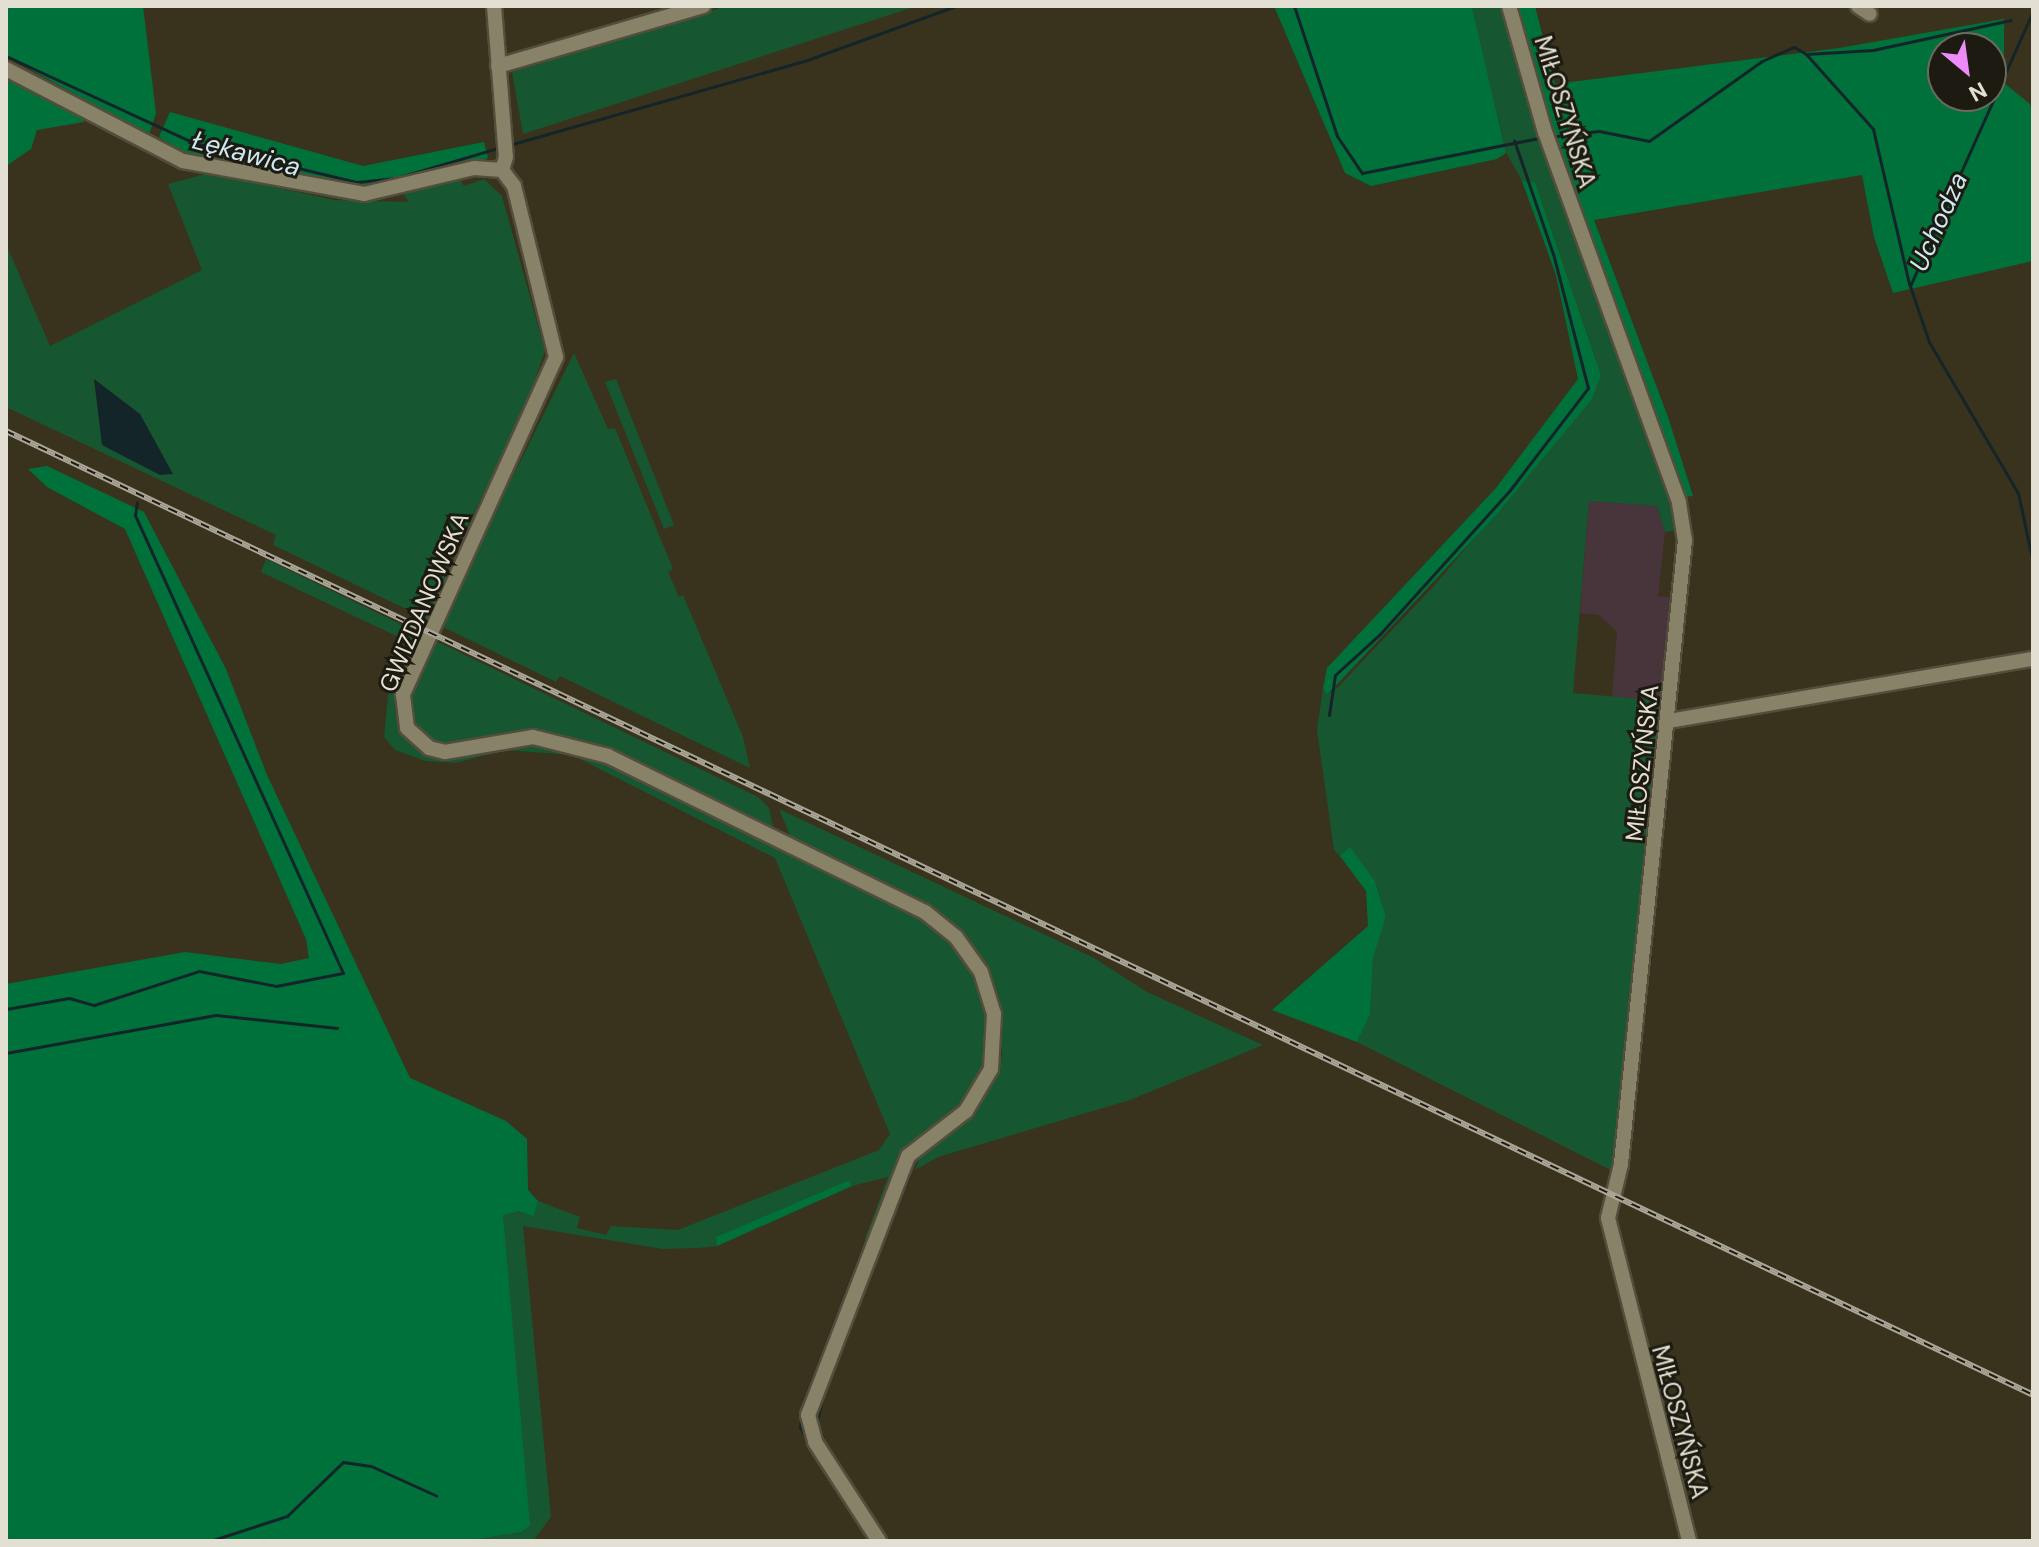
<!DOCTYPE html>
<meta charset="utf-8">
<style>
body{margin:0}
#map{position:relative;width:2039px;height:1547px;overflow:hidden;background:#39331d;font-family:"DM Sans",sans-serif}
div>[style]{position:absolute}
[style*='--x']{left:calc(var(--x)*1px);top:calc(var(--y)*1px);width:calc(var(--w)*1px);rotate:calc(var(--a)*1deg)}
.industrial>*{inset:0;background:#48353c}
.green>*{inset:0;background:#165630}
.forest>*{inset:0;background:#00713a}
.water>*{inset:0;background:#14252a}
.stream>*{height:3px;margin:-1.5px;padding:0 1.5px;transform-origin:1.5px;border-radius:1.5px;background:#14252a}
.roads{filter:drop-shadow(2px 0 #534e3b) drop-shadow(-2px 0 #534e3b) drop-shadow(0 2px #534e3b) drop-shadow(0 -2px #534e3b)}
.minor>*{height:14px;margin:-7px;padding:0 7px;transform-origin:7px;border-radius:7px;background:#888269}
.rail>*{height:6px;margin-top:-3px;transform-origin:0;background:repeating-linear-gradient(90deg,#1d1b11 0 9px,#aba798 0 18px);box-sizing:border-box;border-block:2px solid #aba798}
span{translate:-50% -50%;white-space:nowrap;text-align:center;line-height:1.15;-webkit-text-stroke:6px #1d1b11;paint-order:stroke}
.street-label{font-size:24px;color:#e3e0d3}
.water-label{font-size:26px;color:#cee9f2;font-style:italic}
.frame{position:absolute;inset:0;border:8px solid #e3e0d3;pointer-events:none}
.north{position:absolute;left:1927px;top:32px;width:80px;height:80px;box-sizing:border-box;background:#1d1b11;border:2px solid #6c6a5f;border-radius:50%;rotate:151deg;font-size:22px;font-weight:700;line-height:32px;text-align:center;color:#e3e0d3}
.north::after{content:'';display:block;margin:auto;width:28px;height:36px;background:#ed8cf9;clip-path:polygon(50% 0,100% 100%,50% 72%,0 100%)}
</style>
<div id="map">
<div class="industrial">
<i style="clip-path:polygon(1589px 501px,1657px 506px,1665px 532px,1658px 596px,1674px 598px,1665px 701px,1612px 697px,1617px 632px,1599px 615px,1580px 613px)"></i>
</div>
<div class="green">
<i style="clip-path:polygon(727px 6px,917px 6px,523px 134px,512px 72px)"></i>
<i style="clip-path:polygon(1472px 6px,1505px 6px,1566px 211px,1657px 455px,1679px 530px,1665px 532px,1657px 506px,1589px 501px,1573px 693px,1665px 701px,1645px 840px,1613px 1171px,1357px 1042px,1370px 1015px,1373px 958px,1386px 917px,1375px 881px,1350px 848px,1340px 856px,1334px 850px,1317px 730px,1323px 688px,1327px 695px,1337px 688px,1434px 586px,1591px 399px,1601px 375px,1535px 182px,1522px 181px,1506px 152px)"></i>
<i style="clip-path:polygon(209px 173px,335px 200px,409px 202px,403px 194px,459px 178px,464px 186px,484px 179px,502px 196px,545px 351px,525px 408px,443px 576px,450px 580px,431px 621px,273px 545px,276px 535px,6px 407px,6px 244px,50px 346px,202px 270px,168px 184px)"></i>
<i style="clip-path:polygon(574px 353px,608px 429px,615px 428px,673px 569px,668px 572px,679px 597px,683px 595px,743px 737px,750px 768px,560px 676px,556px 682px,439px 625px)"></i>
<i style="clip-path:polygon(616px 379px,674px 525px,664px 529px,605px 382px)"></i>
<i style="clip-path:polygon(266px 559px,423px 635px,399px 687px,395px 711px,412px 743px,426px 753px,457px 758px,534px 742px,605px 761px,922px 916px,953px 941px,976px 975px,988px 1016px,985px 1069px,974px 1096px,947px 1121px,935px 1124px,925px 1138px,905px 1148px,871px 1246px,863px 1244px,888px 1177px,852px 1186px,849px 1180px,717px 1237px,717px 1246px,697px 1248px,663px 1249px,523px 1226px,551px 1517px,533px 1541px,467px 1541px,521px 1532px,503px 1214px,519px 1211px,532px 1217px,538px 1201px,580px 1217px,577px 1228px,606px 1235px,611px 1226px,678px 1230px,879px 1150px,890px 1134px,775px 858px,572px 755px,506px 750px,455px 763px,426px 761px,395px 750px,384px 737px,388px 695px,409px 642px,261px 572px)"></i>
<i style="clip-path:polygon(436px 641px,758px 797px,769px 808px,774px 831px,618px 755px,561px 735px,518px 731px,458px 745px,431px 741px,408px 714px,414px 680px)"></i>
<i style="clip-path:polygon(779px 809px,1094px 958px,1147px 992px,1263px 1045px,1130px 1100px,938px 1157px,915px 1170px,921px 1154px,974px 1117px,996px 1076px,1002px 1055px,1000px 1001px,991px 976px,961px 933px,937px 914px,792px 840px)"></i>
</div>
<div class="forest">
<i style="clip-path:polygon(6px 6px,143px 6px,156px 113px,149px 135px,6px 56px)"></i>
<i style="clip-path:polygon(1274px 6px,1472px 6px,1506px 153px,1497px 159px,1371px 186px,1345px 173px)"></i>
<i style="clip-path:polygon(evenodd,1518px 6px,1535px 6px,1555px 84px,1839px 48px,2004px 19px,2004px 83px,2030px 104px,2033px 117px,2033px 261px,1893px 293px,1874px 237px,1862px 175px,1594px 220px,1668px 417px,1693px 496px,1683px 497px,1563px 167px,1518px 6px,1943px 48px,1991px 48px,1991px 96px,1943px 96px,1943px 48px)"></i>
<i style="clip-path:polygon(6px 75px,81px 113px,84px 122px,37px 130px,31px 149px,6px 166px)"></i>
<i style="clip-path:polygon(170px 112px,363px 166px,484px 142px,488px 158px,368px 189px,192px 157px,159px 137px)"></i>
<i style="clip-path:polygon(1522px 181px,1535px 182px,1601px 375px,1592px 399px,1497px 514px,1327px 695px,1323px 688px,1327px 668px,1496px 488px,1578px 379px,1556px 275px)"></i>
<i style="clip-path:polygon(47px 466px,144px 512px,226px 669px,267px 775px,410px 1078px,506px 1121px,527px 1139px,528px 1190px,538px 1201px,533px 1217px,519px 1211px,503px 1215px,530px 1525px,521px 1532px,467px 1541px,6px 1541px,6px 984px,185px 952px,281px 964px,309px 958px,306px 939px,125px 529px,47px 487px,28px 469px)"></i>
<i style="clip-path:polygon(1350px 847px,1375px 881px,1386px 917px,1373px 958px,1370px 1015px,1357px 1042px,1272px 1010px,1368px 926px,1366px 891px,1340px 856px)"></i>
<i style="clip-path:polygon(849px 1180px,852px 1186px,717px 1246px,716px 1237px)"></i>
</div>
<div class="water">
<i style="clip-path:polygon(94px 379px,140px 414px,173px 474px,160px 475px,102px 445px)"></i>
</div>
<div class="stream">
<i style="--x:1294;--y:6;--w:137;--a:71.7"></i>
<i style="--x:1337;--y:136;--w:45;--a:56"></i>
<i style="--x:1362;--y:173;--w:179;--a:-11.2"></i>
<i style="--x:2033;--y:11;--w:301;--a:114.1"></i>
<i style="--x:1910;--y:286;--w:59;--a:71.3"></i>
<i style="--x:1929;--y:342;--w:175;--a:59.5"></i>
<i style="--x:2018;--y:493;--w:72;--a:77.9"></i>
<i style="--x:1806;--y:54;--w:101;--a:48.2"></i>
<i style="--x:1873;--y:129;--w:159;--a:76.9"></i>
<i style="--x:6;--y:56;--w:207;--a:24.8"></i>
<i style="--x:194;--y:143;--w:168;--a:13.5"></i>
<i style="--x:357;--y:182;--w:39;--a:-6"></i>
<i style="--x:396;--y:178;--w:106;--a:-16.4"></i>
<i style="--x:1557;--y:136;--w:42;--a:-6.8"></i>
<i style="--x:1599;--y:131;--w:51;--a:11.3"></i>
<i style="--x:1649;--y:141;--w:138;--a:-35.3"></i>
<i style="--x:1762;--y:61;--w:35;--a:-24"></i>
<i style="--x:1794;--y:47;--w:14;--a:30"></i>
<i style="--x:1806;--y:54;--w:67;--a:-3.4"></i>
<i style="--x:1873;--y:50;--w:141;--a:-12.3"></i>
<i style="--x:509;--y:145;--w:313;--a:-15.9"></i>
<i style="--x:810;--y:59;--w:155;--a:-20"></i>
<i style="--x:1329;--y:715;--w:40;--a:-81.5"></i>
<i style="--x:1335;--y:675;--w:61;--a:-42.3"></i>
<i style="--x:1380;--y:634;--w:194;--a:-47.9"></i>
<i style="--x:1510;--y:490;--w:128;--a:-52.6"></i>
<i style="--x:1588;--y:388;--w:138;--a:-104.6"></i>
<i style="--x:1553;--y:254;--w:120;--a:-108.9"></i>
<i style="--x:6;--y:1009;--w:64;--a:-9.9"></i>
<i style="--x:69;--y:998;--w:26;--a:16"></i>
<i style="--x:94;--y:1005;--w:110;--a:-17.9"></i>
<i style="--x:199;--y:971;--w:78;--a:11"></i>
<i style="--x:276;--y:986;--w:68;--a:-11"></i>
<i style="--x:343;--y:973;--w:503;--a:-114.43"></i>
<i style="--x:135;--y:515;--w:13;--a:-81"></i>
<i style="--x:6;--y:1053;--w:213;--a:-10.3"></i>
<i style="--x:216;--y:1015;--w:122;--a:6.1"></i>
<i style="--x:897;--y:1205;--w:32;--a:-68"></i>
<i style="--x:822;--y:1399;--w:23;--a:103"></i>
<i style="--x:817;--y:1421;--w:20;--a:72"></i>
<i style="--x:823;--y:1440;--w:65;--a:57.5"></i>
<i style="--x:808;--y:1440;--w:15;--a:-122"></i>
<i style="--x:800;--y:1427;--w:24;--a:-83"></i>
<i style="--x:803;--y:1403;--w:175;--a:-68.9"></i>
<i style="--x:210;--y:1541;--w:81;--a:-18"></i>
<i style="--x:287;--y:1516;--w:78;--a:-44"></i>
<i style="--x:343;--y:1462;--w:28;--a:8"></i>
<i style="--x:371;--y:1466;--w:72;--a:24.4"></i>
</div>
<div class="roads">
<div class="minor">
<i style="--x:494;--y:6;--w:151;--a:85.5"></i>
<i style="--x:506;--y:157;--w:14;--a:107"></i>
<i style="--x:1509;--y:6;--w:131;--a:74.1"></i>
<i style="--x:1545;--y:132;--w:394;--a:70.1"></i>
<i style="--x:1679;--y:503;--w:37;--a:81"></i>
<i style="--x:1685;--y:540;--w:627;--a:95.86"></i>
<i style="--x:1621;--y:1164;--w:56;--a:103.5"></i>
<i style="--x:1608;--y:1218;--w:333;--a:75.9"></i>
<i style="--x:1858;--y:6;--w:14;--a:34"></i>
<i style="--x:498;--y:66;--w:214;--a:-16.3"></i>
<i style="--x:6;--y:69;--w:199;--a:27.5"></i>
<i style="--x:183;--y:161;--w:184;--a:10.3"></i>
<i style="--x:364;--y:194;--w:113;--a:-13.3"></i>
<i style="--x:474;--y:168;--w:28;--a:4"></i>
<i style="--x:502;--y:170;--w:20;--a:53"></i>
<i style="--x:514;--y:186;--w:176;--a:76.2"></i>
<i style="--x:556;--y:357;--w:371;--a:114.4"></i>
<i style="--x:403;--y:695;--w:33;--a:83"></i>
<i style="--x:407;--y:728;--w:30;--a:42"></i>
<i style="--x:429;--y:748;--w:16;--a:14"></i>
<i style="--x:445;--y:752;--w:89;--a:-9.7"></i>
<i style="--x:533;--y:737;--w:77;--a:14.2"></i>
<i style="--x:608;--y:756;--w:353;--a:26.2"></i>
<i style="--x:925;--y:912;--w:40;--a:39"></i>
<i style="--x:956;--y:937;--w:43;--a:54.5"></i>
<i style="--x:981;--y:972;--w:44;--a:72.8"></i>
<i style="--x:994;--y:1014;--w:55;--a:93.1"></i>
<i style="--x:991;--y:1069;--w:49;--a:120.8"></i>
<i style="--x:966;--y:1111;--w:73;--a:142.2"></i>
<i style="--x:908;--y:1156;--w:278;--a:111.1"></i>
<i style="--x:808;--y:1415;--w:28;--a:75"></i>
<i style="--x:815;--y:1442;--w:118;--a:57.1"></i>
<i style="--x:1669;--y:721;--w:369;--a:-9.7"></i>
</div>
</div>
<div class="rail">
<i style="--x:6;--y:431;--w:2245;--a:25.43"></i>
</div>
<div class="street-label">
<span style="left:1565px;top:112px;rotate:73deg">MIŁOSZYŃSKA</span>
<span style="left:424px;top:602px;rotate:-67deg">GWIZDANOWSKA</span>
<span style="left:1642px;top:763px;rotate:-84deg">MIŁOSZYŃSKA</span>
<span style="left:1680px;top:1422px;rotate:75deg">MIŁOSZYŃSKA</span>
</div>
<div class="water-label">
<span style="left:246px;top:154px;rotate:15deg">Łękawica</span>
<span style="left:1939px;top:222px;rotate:-66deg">Uchodza</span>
</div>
<div class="frame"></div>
<div class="north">N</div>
</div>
